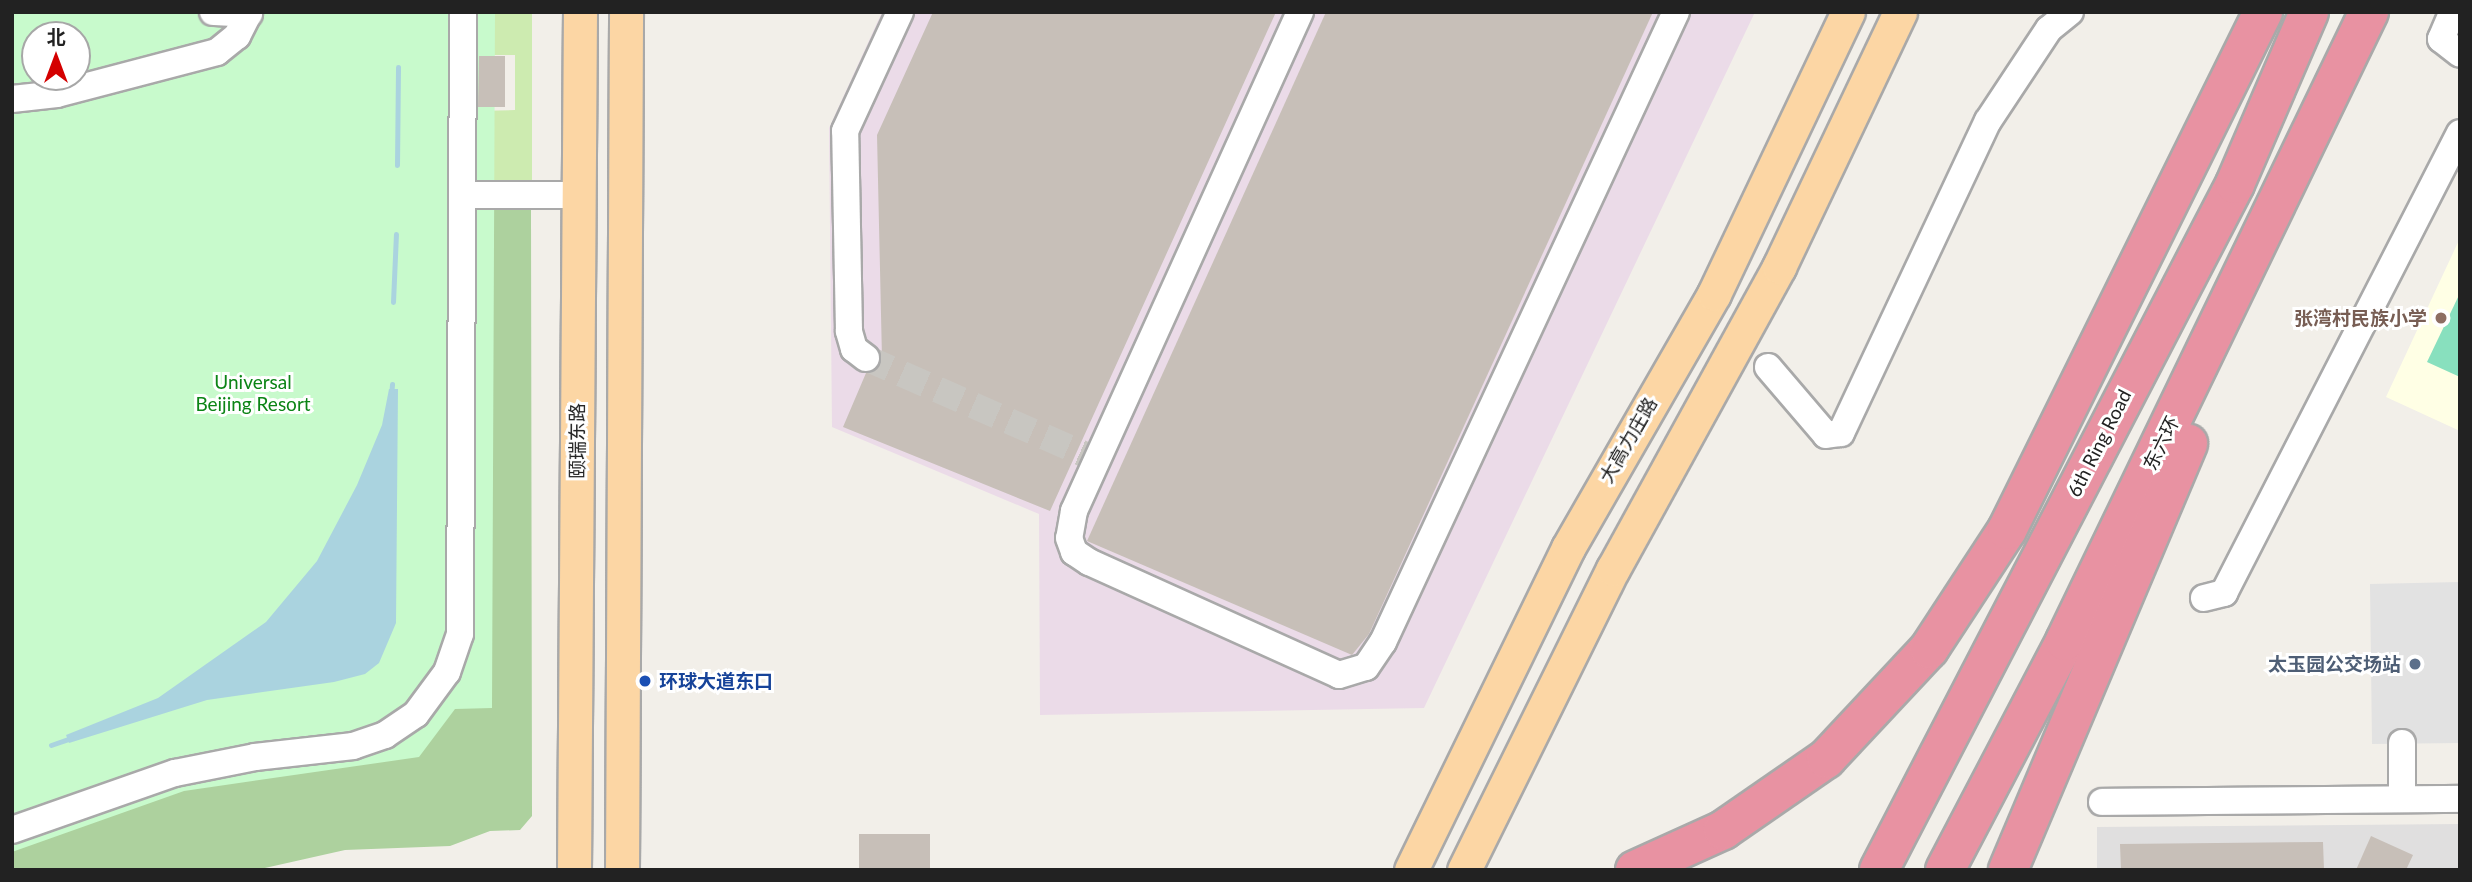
<!DOCTYPE html>
<meta charset="utf-8">
<style>
body{margin:0}
#map{position:relative;width:2472px;height:882px;overflow:hidden;background:#f2efe9;font-family:Lato,"Noto Sans SC",sans-serif}
div>[style]{position:absolute}
[style*='--x']{left:calc(var(--x)*1px);top:calc(var(--y)*1px);width:calc(var(--w)*1px);rotate:calc(var(--a)*1deg)}
.residential>*{inset:0;background:#e0dfdf}
.industrial>*{inset:0;background:#ebdbe8}
.education>*{inset:0;background:#ffffe5}
.grass>*{inset:0;background:#cdebb0}
.forest>*{inset:0;background:#add19e}
.park>*{inset:0;background:#c8facc}
.pitch>*{inset:0;background:#88e0be}
.parking>*{inset:0;background:#e2e2e2}
.water>*{inset:0;background:#aad3df}
.stream>*{height:5px;margin:-2.5px;padding:0 2.5px;transform-origin:2.5px;border-radius:2.5px;background:#aad3df}
.building>*{inset:0;background:#c7bfb8}
.minor-tunnel>*{height:26px;margin-top:-13px;transform-origin:0;background:repeating-linear-gradient(90deg,#c8c6c1 0 26px,transparent 0 39px)}
.roads{filter:drop-shadow(2px 0 #a9a9a9) drop-shadow(-2px 0 #a9a9a9) drop-shadow(0 2px #a9a9a9) drop-shadow(0 -2px #a9a9a9)}
.minor>*{height:26px;margin:-13px;padding:0 13px;transform-origin:13px;border-radius:13px;background:#fff}
.major>*{height:33px;margin:-16.5px;padding:0 16.5px;transform-origin:16.5px;border-radius:16.5px;background:#fcd6a4}
.highway>*{height:38px;margin:-19px;padding:0 19px;transform-origin:19px;border-radius:19px;background:#e892a2}
.dots>*{width:19px;height:19px;translate:-50% -50%;box-sizing:border-box;border:4px solid #fff;border-radius:50%}
span{translate:-50% -50%;white-space:nowrap;text-align:center;line-height:1.15;-webkit-text-stroke:6px #fff;paint-order:stroke}
.education-label{font-size:19px;color:#785e54;font-weight:700}
.right{translate:-100% -50%;text-align:right}
.park-label{font-size:19px;color:#0c8416}
.street-label{font-size:19px;color:#222}
.service-label{font-size:19px;color:#4e5e75;font-weight:700}
.transit-label{font-size:19px;color:#164399;font-weight:700}
.left{translate:0 -50%;text-align:left}
.frame{position:absolute;inset:0;border:14px solid #222;pointer-events:none}
.north{position:absolute;left:21px;top:21px;width:70px;height:70px;box-sizing:border-box;background:#fff;border:2px solid #a7a7a7;border-radius:50%;rotate:0deg;font-size:19px;font-weight:700;line-height:28px;text-align:center;color:#222}
.north::after{content:'';display:block;margin:auto;width:24px;height:32px;background:#d40000;clip-path:polygon(50% 0,100% 100%,50% 72%,0 100%)}
</style>
<div id="map">
<div class="residential">
<i style="clip-path:polygon(2460px 824px,2460px 870px,2097px 870px,2097px 827px)"></i>
</div>
<div class="industrial">
<i style="clip-path:polygon(882px 12px,1755px 12px,1424px 708px,1040px 715px,1039px 514px,832px 427px,829px 128px)"></i>
</div>
<div class="education">
<i style="clip-path:polygon(2460px 238px,2460px 431px,2386px 397px)"></i>
</div>
<div class="grass">
<i style="clip-path:polygon(476px 12px,532px 12px,532px 185px,496px 182px,484px 173px,475px 111px,515px 110px,515px 55px,476px 55px)"></i>
</div>
<div class="forest">
<i style="clip-path:polygon(498px 207px,531px 207px,532px 816px,520px 830px,490px 831px,450px 846px,345px 850px,256px 870px,12px 870px,12px 842px,489px 211px)"></i>
</div>
<div class="park">
<i style="clip-path:polygon(evenodd,12px 12px,495px 12px,492px 708px,455px 709px,419px 757px,184px 791px,12px 852px,12px 12px,35px 35px,77px 35px,77px 77px,35px 77px,35px 35px)"></i>
</div>
<div class="pitch">
<i style="clip-path:polygon(2460px 293px,2460px 377px,2427px 362px)"></i>
</div>
<div class="parking">
<i style="clip-path:polygon(2460px 582px,2460px 743px,2372px 744px,2370px 584px)"></i>
</div>
<div class="water">
<i style="clip-path:polygon(389px 389px,398px 389px,396px 623px,379px 663px,365px 674px,334px 682px,207px 700px,69px 743px,66px 735px,158px 698px,266px 622px,317px 561px,357px 485px,382px 425px)"></i>
</div>
<div class="stream">
<i style="--x:397;--y:165;--w:98;--a:-89.4"></i>
<i style="--x:393;--y:302;--w:68;--a:-87.5"></i>
<i style="--x:391;--y:396;--w:12;--a:-85"></i>
<i style="--x:51;--y:745;--w:21;--a:-19"></i>
</div>
<div class="building">
<i style="clip-path:polygon(933px 12px,1276px 12px,1050px 511px,843px 427px,866px 373px,882px 359px,877px 135px)"></i>
<i style="clip-path:polygon(1326px 12px,1653px 12px,1369px 634px,1352px 655px,1087px 541px)"></i>
<i style="clip-path:polygon(479px 56px,505px 56px,505px 107px,478px 107px)"></i>
<i style="clip-path:polygon(859px 834px,930px 834px,930px 870px,859px 870px)"></i>
<i style="clip-path:polygon(2371px 836px,2413px 855px,2406px 870px,2356px 870px)"></i>
<i style="clip-path:polygon(2323px 842px,2324px 870px,2121px 870px,2120px 844px)"></i>
</div>
<div class="minor-tunnel">
<i style="--x:866;--y:358;--w:253;--a:23.8"></i>
</div>
<div class="roads">
<div class="minor">
<i style="--x:213;--y:12;--w:36;--a:3"></i>
<i style="--x:1300;--y:12;--w:548;--a:114.37"></i>
<i style="--x:1074;--y:511;--w:27;--a:100"></i>
<i style="--x:1069;--y:538;--w:15;--a:70"></i>
<i style="--x:1074;--y:552;--w:18;--a:34"></i>
<i style="--x:1089;--y:562;--w:274;--a:24.3"></i>
<i style="--x:1339;--y:675;--w:28;--a:-17"></i>
<i style="--x:1366;--y:667;--w:30;--a:-56"></i>
<i style="--x:1383;--y:642;--w:695;--a:-65.06"></i>
<i style="--x:2450;--y:18;--w:23;--a:113"></i>
<i style="--x:2441;--y:39;--w:24;--a:38"></i>
<i style="--x:12;--y:99;--w:45;--a:-6.3"></i>
<i style="--x:57;--y:94;--w:165;--a:-14.7"></i>
<i style="--x:217;--y:52;--w:26;--a:-39"></i>
<i style="--x:237;--y:36;--w:27;--a:-63"></i>
<i style="--x:462;--y:195;--w:117;--a:0"></i>
<i style="--x:866;--y:358;--w:15;--a:-143"></i>
<i style="--x:854;--y:349;--w:19;--a:-106"></i>
<i style="--x:849;--y:331;--w:200;--a:-91.1"></i>
<i style="--x:845;--y:131;--w:131;--a:-65.2"></i>
<i style="--x:1768;--y:367;--w:89;--a:49.5"></i>
<i style="--x:1826;--y:435;--w:15;--a:-8"></i>
<i style="--x:1841;--y:433;--w:345;--a:-64.8"></i>
<i style="--x:1988;--y:121;--w:110;--a:-56.5"></i>
<i style="--x:2049;--y:29;--w:27;--a:-39"></i>
<i style="--x:2204;--y:598;--w:21;--a:-14"></i>
<i style="--x:2224;--y:593;--w:517;--a:-62.84"></i>
<i style="--x:2402;--y:743;--w:56;--a:90"></i>
<i style="--x:2102;--y:802;--w:358;--a:-0.5"></i>
<i style="--x:12;--y:830;--w:173;--a:-19.3"></i>
<i style="--x:175;--y:773;--w:82;--a:-11.3"></i>
<i style="--x:255;--y:757;--w:99;--a:-6.4"></i>
<i style="--x:353;--y:746;--w:34;--a:-19"></i>
<i style="--x:385;--y:735;--w:37;--a:-34"></i>
<i style="--x:416;--y:714;--w:52;--a:-53.6"></i>
<i style="--x:447;--y:672;--w:40;--a:-71.1"></i>
<i style="--x:460;--y:634;--w:622;--a:-89.72"></i>
</div>
<div class="major">
<i style="--x:574;--y:870;--w:858;--a:-89.6"></i>
<i style="--x:622;--y:870;--w:858;--a:-89.73"></i>
<i style="--x:1411;--y:870;--w:358;--a:-64"></i>
<i style="--x:1568;--y:548;--w:293;--a:-60.1"></i>
<i style="--x:1714;--y:294;--w:312;--a:-64.6"></i>
<i style="--x:1464;--y:870;--w:336;--a:-63.7"></i>
<i style="--x:1613;--y:569;--w:345;--a:-61.2"></i>
<i style="--x:1779;--y:267;--w:282;--a:-64.6"></i>
</div>
<div class="highway">
<i style="--x:1635;--y:870;--w:97;--a:-24.4"></i>
<i style="--x:1723;--y:830;--w:125;--a:-34.6"></i>
<i style="--x:1826;--y:759;--w:151;--a:-46.9"></i>
<i style="--x:1929;--y:649;--w:142;--a:-56.8"></i>
<i style="--x:2007;--y:530;--w:578;--a:-63.7"></i>
<i style="--x:1879;--y:870;--w:773;--a:-62.57"></i>
<i style="--x:2235;--y:184;--w:187;--a:-66.7"></i>
<i style="--x:1945;--y:870;--w:259;--a:-62.3"></i>
<i style="--x:2065;--y:641;--w:699;--a:-64.21"></i>
<i style="--x:2008;--y:870;--w:463;--a:-67.1"></i>
</div>
</div>
<div class="dots">
<i style="left:2441px;top:318px;background:#8d6e63"></i>
<i style="left:2415px;top:664px;background:#5c6f8a"></i>
<i style="left:645px;top:681px;background:#1a4fb4"></i>
</div>
<div class="education-label">
<span class="right" style="left:2427px;top:318px">张湾村民族小学</span>
</div>
<div class="park-label">
<span style="left:253px;top:393px">Universal<br>Beijing Resort</span>
</div>
<div class="street-label">
<span style="left:1628px;top:440px;rotate:-60deg">大高力庄路</span>
<span style="left:577px;top:441px;rotate:-90deg">颐瑞东路</span>
<span style="left:2099px;top:443px;rotate:-63deg">6th Ring Road</span>
<span style="left:2161px;top:443px;rotate:-64deg">东六环</span>
</div>
<div class="service-label">
<span class="right" style="left:2401px;top:664px">太玉园公交场站</span>
</div>
<div class="transit-label">
<span class="left" style="left:659px;top:681px">环球大道东口</span>
</div>
<div class="frame"></div>
<div class="north">北</div>
</div>
